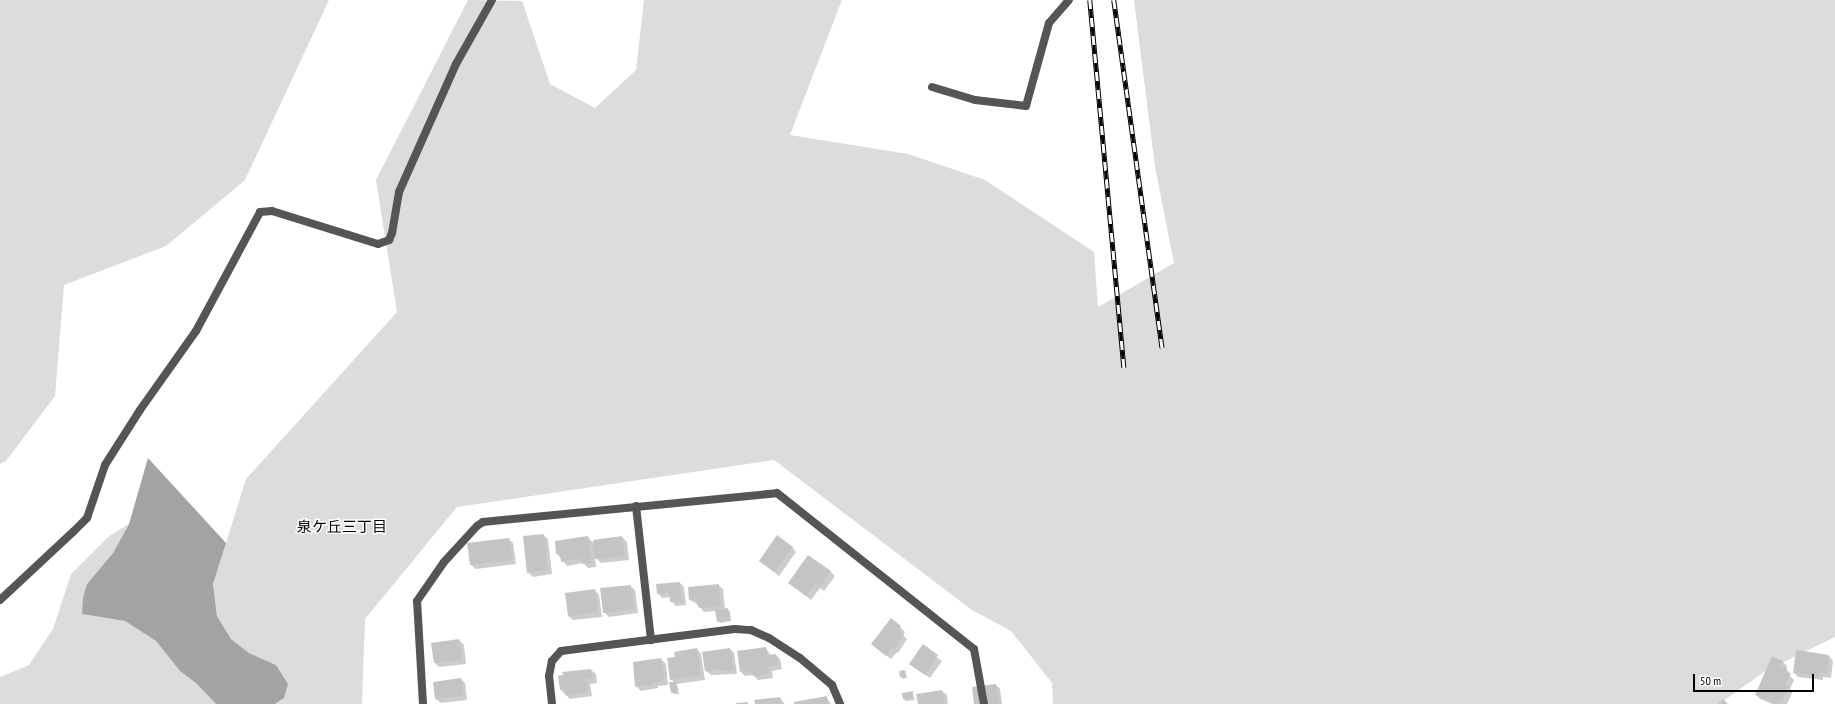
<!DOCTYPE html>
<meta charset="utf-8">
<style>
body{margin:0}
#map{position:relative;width:1835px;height:704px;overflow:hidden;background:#fff;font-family:"PT Sans Narrow","Noto Sans JP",sans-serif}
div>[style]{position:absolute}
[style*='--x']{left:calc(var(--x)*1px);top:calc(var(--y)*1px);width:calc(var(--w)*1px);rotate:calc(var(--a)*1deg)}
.green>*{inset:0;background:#dcdcdc}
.water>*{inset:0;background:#a3a3a3}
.shadow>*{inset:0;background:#0003}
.building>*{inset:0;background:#c4c4c4}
.minor>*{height:8px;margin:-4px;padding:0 4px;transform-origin:4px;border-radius:4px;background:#555}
.rail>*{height:4.5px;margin-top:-2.25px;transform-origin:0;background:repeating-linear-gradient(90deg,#fff 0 9px,#000 0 18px);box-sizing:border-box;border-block:1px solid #000}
span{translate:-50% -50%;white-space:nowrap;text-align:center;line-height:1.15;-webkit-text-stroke:3px #fff;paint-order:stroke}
.neighbourhood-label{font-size:15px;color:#000}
.scale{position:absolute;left:1693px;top:674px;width:121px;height:18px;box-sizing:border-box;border:2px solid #000;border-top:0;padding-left:5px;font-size:12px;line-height:14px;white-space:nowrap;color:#000;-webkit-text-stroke:3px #fff;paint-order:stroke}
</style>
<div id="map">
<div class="green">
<i style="clip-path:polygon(0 0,329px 0,245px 180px,166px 246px,64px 285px,55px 396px,6px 461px,0 464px)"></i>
<i style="clip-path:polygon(468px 0,522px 1px,550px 84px,595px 108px,636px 70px,644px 0,842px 0,790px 135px,908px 154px,985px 180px,1094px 252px,1098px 307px,1174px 263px,1155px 167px,1134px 0,1835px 0,1835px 637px,1767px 670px,1719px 704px,1053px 704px,1052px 683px,1011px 631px,972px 610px,774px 460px,457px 507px,365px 619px,362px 704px,275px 704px,284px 698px,276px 665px,249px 653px,231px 639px,217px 616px,213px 584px,246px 479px,397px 312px,376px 180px)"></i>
<i style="clip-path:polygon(129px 524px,113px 553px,87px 584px,82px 614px,125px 621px,156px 641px,180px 671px,197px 684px,216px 704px,0 704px,0 677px,29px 665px,53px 629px,71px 574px,109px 536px)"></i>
</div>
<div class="water">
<i style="clip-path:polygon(148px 458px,226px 543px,213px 584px,217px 616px,231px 639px,249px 653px,276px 665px,288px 684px,284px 698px,275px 704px,216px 704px,197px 684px,180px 671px,156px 641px,125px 621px,82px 614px,83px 598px,87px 584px,113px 553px,129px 524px)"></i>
</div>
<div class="shadow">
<i style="clip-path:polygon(543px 535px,548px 539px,552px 574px,533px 577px,528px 572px)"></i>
<i style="clip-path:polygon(588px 537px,594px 544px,622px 537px,627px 542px,629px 560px,601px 563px,595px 557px,596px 567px,588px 568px,583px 563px,567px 566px,557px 554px)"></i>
<i style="clip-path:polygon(509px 539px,513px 543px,516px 564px,476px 569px,471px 565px,468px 544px)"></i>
<i style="clip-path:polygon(792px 547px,796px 552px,779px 576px,760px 561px)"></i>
<i style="clip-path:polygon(830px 571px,835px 576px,824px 591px,820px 588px,811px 600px,789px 583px)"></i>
<i style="clip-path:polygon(680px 583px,684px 587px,686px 605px,676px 606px,671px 601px,671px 597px,662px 598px,658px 593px)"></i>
<i style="clip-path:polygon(718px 585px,723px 589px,725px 610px,730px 611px,731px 621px,720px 623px,716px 611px,704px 612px,697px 604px,690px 600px)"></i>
<i style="clip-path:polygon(630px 586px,635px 590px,638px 613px,609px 617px,604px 612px)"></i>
<i style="clip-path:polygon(595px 590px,599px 595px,602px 617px,573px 620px,568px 616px)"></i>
<i style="clip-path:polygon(891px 619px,905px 632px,903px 635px,907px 639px,898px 653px,897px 652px,891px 659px,876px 648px)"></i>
<i style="clip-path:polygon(459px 640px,464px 645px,466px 664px,439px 667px,435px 663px)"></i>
<i style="clip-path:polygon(923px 646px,942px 661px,930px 678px,915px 668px)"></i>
<i style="clip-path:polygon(766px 648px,771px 656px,776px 655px,780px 659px,782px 669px,772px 671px,773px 678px,758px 680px,753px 675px,745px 676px,741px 672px,739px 652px)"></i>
<i style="clip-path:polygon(697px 649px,701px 654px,705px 680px,677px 684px,679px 694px,674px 694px,672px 692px,675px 683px,671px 679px,676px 658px)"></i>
<i style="clip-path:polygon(730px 649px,734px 653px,737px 674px,711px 675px,706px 671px,704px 653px)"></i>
<i style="clip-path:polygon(1829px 656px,1833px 661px,1831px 678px,1823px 677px,1823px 680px,1798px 677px,1794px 672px)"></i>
<i style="clip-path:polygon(661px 659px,666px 664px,668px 685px,658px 686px,658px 688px,641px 691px,636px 686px)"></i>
<i style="clip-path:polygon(1782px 661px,1787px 666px,1786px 669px,1791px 674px,1790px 676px,1794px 680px,1790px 689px,1793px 691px,1787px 704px,1772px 704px,1760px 699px,1756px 694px)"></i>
<i style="clip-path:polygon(591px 670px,596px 674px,597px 683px,590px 684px,592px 696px,570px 699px,560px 689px)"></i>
<i style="clip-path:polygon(905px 671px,907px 678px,903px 679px,901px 677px)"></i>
<i style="clip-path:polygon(461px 679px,465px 683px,467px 700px,441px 703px,436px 699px)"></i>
<i style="clip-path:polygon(996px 685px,1000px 689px,1002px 704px,975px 704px)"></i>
<i style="clip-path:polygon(942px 691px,947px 695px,948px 704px,919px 704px)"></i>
<i style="clip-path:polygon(912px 692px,915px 700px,906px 701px,904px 699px)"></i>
<i style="clip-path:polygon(826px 697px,831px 704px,795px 704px)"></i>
<i style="clip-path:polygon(780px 698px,785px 704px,756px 704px)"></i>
</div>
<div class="building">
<i style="clip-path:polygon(544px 534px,548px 570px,527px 573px,523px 536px)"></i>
<i style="clip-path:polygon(777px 535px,793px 547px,774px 572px,759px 561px)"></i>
<i style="clip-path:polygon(588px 536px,592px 563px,582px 564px,581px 558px,561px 562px,560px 554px,556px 554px,555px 541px)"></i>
<i style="clip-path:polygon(622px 536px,625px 556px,595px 559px,593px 540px)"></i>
<i style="clip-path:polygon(509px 538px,512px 560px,470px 565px,467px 543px)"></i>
<i style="clip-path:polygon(808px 555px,831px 571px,819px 587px,815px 584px,806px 596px,788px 583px)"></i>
<i style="clip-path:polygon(680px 582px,682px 601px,670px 602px,669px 592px,657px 594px,656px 584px)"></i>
<i style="clip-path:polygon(719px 584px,721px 606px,699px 608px,695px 599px,689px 600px,688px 587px)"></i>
<i style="clip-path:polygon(631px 585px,634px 609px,603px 613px,600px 588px)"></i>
<i style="clip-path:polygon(595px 589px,598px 612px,568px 616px,565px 593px)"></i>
<i style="clip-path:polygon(728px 608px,730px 620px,717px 622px,715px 610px)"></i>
<i style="clip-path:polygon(891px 618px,901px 626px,899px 630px,904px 634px,893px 649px,892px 648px,886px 656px,871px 644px)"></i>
<i style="clip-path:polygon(459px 639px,462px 660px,434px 663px,431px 643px)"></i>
<i style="clip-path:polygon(923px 644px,938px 655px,925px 675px,909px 664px)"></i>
<i style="clip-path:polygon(766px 647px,767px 655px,776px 654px,778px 665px,768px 667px,770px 674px,753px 676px,752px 671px,740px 672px,737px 651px)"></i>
<i style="clip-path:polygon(697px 648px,701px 675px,670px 680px,667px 658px,675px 657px,674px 652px)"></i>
<i style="clip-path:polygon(730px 648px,734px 670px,721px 671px,720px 669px,705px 671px,702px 652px)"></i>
<i style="clip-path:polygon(1796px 650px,1829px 655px,1827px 674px,1819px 673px,1819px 676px,1793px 673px)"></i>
<i style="clip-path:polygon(1772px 656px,1783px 661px,1781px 666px,1787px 668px,1785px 672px,1790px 675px,1785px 684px,1789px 686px,1781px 702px,1778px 700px,1776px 704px,1755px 695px)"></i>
<i style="clip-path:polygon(661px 658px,664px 680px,654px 682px,654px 684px,635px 687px,633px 662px)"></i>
<i style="clip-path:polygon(591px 669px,593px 678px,586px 679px,588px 692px,565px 695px,564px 689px,560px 690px,558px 676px,563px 675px,562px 672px)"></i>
<i style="clip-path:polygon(905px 670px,906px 677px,900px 677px,899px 671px)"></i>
<i style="clip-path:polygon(461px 678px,463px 696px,435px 699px,433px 682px)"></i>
<i style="clip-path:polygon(669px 682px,676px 682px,677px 692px,671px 693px)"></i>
<i style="clip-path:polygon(996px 684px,999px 704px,974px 704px,972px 687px)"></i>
<i style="clip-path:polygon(942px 690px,945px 704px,918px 704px,916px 694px)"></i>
<i style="clip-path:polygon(913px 691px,913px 698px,903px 699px,902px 693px)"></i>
<i style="clip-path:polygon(827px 696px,828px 704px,794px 704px,794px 702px)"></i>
<i style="clip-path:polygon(780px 697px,781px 704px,755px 704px,754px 700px)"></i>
<i style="clip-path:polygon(1723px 699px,1728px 704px,1718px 704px)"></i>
<i style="clip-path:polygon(748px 702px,748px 704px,736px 704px,736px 703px)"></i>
</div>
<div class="minor">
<i style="--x:932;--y:87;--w:45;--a:16.8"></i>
<i style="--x:975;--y:100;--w:51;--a:6.7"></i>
<i style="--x:1026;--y:106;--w:86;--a:-74.5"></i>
<i style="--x:1049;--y:23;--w:30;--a:-49"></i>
<i style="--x:636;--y:506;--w:135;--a:83.6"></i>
<i style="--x:0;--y:600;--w:100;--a:-43"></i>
<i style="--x:73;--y:532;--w:20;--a:-45"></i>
<i style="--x:87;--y:518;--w:56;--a:-71.2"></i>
<i style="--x:105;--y:465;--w:65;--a:-57.5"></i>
<i style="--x:140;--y:410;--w:97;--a:-54.7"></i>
<i style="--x:196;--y:331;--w:135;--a:-61.7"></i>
<i style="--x:260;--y:212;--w:12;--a:-5"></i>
<i style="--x:272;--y:211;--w:111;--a:17.3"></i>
<i style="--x:378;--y:244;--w:12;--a:-20"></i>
<i style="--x:389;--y:240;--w:8;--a:-67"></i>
<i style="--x:392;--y:233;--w:42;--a:-80.3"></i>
<i style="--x:399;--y:192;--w:140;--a:-66"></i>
<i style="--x:456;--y:64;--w:73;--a:-60.6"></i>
<i style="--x:423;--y:704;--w:103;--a:-93.3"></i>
<i style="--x:417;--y:601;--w:47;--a:-55.3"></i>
<i style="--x:444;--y:562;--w:49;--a:-47.5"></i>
<i style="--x:477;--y:526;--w:7;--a:-34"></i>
<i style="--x:483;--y:522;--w:295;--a:-5.6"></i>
<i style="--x:777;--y:493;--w:251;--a:38.4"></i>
<i style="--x:974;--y:649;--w:56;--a:79.7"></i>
<i style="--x:552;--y:704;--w:28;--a:-96"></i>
<i style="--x:549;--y:676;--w:15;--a:-79"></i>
<i style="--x:552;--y:661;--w:13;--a:-48"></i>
<i style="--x:561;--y:651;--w:175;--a:-7.2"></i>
<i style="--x:735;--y:629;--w:16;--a:4"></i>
<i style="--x:751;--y:630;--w:20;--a:24"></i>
<i style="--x:769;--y:638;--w:37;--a:33"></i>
<i style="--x:800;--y:658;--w:42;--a:40.2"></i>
<i style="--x:832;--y:685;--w:21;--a:67"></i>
</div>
<div class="rail">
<i style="--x:1090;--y:0;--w:369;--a:84.7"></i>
<i style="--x:1114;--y:0;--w:351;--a:82.1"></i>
</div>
<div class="neighbourhood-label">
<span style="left:342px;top:527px">泉ケ丘三丁目</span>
</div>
<div class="scale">50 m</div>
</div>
